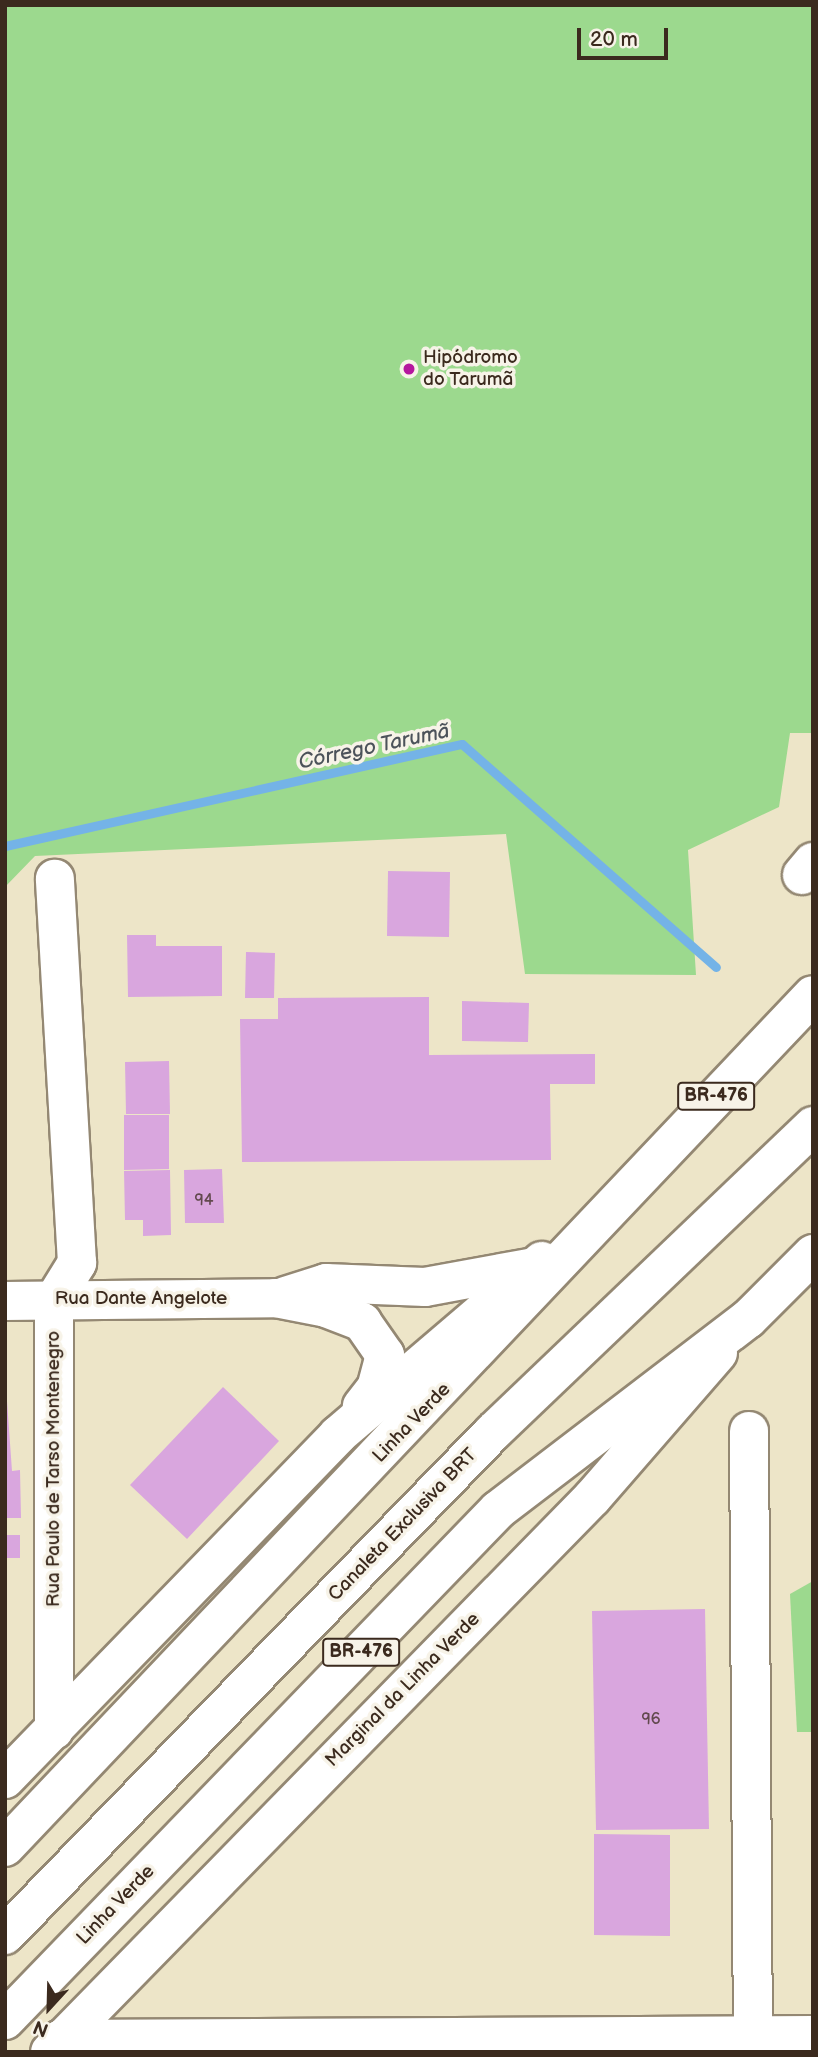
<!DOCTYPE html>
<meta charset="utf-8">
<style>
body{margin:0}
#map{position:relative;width:818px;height:2057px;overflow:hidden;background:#ede5c8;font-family:"Balsamiq Sans",sans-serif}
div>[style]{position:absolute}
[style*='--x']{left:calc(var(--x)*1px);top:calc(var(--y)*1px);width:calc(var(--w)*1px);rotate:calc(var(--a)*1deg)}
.green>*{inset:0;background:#9cd98e}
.stream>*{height:9px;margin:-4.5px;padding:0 4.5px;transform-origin:4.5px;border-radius:4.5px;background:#74b3e7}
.building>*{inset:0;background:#d9a6de}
.roads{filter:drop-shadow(2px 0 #948873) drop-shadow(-2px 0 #948873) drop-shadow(0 2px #948873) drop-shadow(0 -2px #948873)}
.minor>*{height:38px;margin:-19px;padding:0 19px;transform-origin:19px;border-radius:19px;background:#fff}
.major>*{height:38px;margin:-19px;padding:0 19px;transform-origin:19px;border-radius:19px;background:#fff}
.highway>*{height:38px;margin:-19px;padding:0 19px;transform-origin:19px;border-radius:19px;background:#fff}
.dots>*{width:19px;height:19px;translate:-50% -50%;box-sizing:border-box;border:4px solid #f7f3e8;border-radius:50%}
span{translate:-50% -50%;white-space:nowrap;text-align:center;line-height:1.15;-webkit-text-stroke:7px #f7f3e8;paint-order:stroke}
.number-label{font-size:16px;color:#62494e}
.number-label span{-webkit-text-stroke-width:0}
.shield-label span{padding:2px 5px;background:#f7f3e8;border:2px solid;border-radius:5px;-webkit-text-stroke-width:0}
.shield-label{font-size:18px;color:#3b2a1e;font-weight:700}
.poi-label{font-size:19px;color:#3b2a1e}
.left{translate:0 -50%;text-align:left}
.street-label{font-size:19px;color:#3b2a1e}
.water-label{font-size:21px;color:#4c535a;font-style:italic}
.frame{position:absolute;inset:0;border:7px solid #3b2a1e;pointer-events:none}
.north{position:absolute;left:14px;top:1973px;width:70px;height:70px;-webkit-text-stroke:5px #f7f3e8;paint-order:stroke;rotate:202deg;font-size:19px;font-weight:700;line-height:28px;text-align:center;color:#3b2a1e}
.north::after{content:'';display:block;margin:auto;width:24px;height:32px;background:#3b2a1e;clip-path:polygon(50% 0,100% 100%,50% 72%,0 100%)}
.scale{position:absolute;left:577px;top:28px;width:91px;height:32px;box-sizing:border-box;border:4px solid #3b2a1e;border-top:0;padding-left:9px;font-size:21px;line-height:24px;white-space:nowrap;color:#3b2a1e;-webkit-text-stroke:5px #f7f3e8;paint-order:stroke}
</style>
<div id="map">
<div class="green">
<i style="clip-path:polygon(5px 5px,813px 5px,813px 733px,790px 733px,779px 807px,688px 850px,696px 975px,525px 974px,506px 834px,35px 856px,5px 887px)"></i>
<i style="clip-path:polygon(813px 1581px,813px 1732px,797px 1732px,790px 1594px)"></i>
</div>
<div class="stream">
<i style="--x:5;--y:846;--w:468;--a:-12.6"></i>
<i style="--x:462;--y:744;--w:338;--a:41.3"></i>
</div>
<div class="building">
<i style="clip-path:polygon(388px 871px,450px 872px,449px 937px,387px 936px)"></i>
<i style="clip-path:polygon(127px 935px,156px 935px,156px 946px,222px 946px,222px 996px,128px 997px)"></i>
<i style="clip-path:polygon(246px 952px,275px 953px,274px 998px,245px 998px)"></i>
<i style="clip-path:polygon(429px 997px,429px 1055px,595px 1054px,595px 1084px,550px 1084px,551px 1160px,242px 1162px,240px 1019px,278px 1019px,278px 998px)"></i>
<i style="clip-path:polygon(462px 1001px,529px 1003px,528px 1042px,462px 1041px)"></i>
<i style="clip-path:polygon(169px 1061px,170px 1114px,126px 1114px,125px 1062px)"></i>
<i style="clip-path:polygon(124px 1115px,169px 1115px,169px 1169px,124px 1170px)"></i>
<i style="clip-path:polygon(222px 1169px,224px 1223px,185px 1223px,184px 1170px)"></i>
<i style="clip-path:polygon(170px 1170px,171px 1235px,143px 1236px,143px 1220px,125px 1220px,124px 1171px)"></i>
<i style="clip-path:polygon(5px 1373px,12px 1471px,20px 1470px,21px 1518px,5px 1518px)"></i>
<i style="clip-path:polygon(223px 1387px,279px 1441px,187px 1539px,130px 1485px)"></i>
<i style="clip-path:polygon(5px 1535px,20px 1535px,20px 1558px,5px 1558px)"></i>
<i style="clip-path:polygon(705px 1609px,709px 1829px,596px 1830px,592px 1611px)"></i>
<i style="clip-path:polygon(594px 1834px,670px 1835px,670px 1936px,594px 1935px)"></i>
</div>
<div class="roads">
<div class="minor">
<i style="--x:802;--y:875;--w:17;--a:-50"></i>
<i style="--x:749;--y:1431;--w:621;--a:89.63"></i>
<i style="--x:54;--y:1730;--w:430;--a:-90"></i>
<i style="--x:54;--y:1300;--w:44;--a:-58.1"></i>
<i style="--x:77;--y:1263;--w:385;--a:-93.3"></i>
<i style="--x:5;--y:1935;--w:701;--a:-45.87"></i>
<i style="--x:493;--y:1432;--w:443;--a:-43.7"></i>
<i style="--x:60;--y:2052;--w:13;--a:-86"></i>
<i style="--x:61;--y:2039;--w:752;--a:-0.3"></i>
</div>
<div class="major">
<i style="--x:285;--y:1296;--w:43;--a:-17.6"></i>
<i style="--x:326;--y:1283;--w:99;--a:2.3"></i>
<i style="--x:425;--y:1287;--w:106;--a:-10.4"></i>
<i style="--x:5;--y:1301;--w:271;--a:-0.6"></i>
<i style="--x:276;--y:1298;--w:51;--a:11.3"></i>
<i style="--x:326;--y:1308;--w:39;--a:21"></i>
<i style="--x:362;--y:1322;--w:40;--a:55.1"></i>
<i style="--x:385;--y:1355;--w:34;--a:105"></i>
<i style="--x:376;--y:1388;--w:23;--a:128"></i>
<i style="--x:5;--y:1779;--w:479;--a:-45.9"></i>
<i style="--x:338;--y:1435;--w:268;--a:-40.5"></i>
<i style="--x:50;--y:2052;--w:775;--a:-45.63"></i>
<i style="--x:592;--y:1498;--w:192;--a:-49"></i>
</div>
<div class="highway">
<i style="--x:5;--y:1847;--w:1174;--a:-46.52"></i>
<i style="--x:5;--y:2020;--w:709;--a:-45.97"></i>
<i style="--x:498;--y:1510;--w:315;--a:-37.4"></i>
<i style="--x:748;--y:1319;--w:92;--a:-45"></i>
</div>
</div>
<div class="dots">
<i style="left:409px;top:369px;background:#b5179e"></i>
</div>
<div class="number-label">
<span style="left:204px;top:1201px">94</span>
<span style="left:651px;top:1720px">96</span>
</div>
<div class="shield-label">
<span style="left:716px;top:1096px">BR-476</span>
<span style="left:361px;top:1652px">BR-476</span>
</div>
<div class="poi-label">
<span class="left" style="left:423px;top:369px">Hipódromo<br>do Tarumã</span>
</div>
<div class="street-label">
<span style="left:141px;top:1299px">Rua Dante Angelote</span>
<span style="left:412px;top:1423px;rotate:-46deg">Linha Verde</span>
<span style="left:54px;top:1469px;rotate:-90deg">Rua Paulo de Tarso Montenegro</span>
<span style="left:403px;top:1525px;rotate:-46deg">Canaleta Exclusiva BRT</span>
<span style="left:403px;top:1690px;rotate:-45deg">Marginal da Linha Verde</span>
<span style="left:116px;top:1905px;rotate:-46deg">Linha Verde</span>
</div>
<div class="water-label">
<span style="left:374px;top:747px;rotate:-12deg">Córrego Tarumã</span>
</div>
<div class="frame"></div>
<div class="north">N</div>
<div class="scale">20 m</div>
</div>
